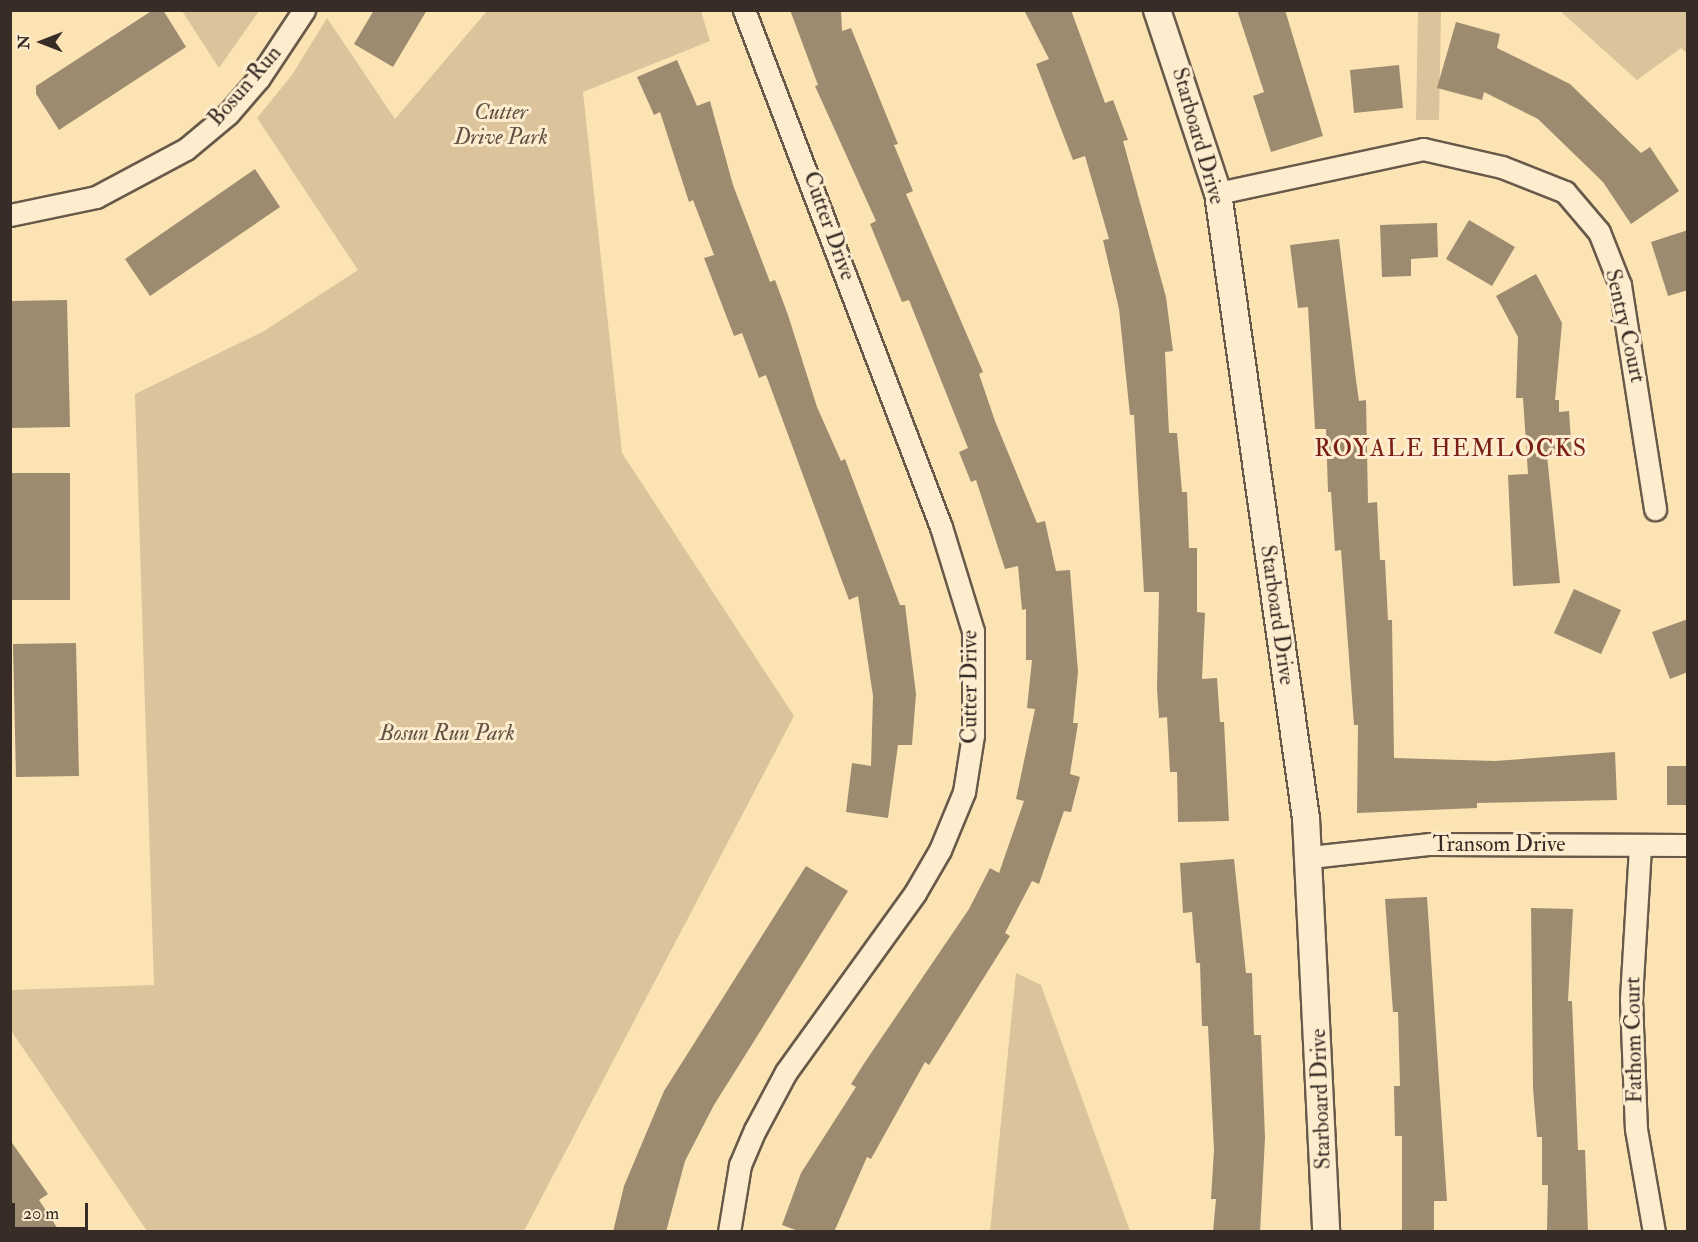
<!DOCTYPE html>
<style>
body{margin:0}
#map{position:relative;width:1698px;height:1242px;overflow:hidden;background:#fce3b4;font-family:"IM FELL Double Pica",serif}
div>[style]{position:absolute}
[style*='--x']{left:calc(var(--x)*1px);top:calc(var(--y)*1px);width:calc(var(--w)*1px);rotate:calc(var(--a)*1deg)}
.green>*{inset:0;background:#dbc49c}
.building>*{inset:0;background:#9d8b70}
.roads{filter:drop-shadow(2px 0 #685a4a) drop-shadow(-2px 0 #685a4a) drop-shadow(0 2px #685a4a) drop-shadow(0 -2px #685a4a)}
.minor>*{height:21px;margin:-10.5px;padding:0 10.5px;transform-origin:10.5px;border-radius:10.5px;background:#fdedce}
.tertiary>*{height:26px;margin:-13px;padding:0 13px;transform-origin:13px;border-radius:13px;background:#fdedce}
span{translate:-50% -50%;white-space:nowrap;text-align:center;line-height:1.15;-webkit-text-stroke:6px #fdedce;paint-order:stroke}
.street-label{font-size:22px;color:#372c26}
.park-label{font-size:22px;color:#605244;font-style:italic}
.neighbourhood-label{font-size:24px;color:#7a1f14;letter-spacing:1.5px}
.frame{position:absolute;inset:0;border:12px solid #372c26;pointer-events:none}
.north{position:absolute;left:12px;top:12px;width:60px;height:60px;-webkit-text-stroke:4px #fdedce;paint-order:stroke;rotate:270deg;font-size:16px;font-weight:700;line-height:24px;text-align:center;color:#372c26}
.north::after{content:'';display:block;margin:auto;width:21px;height:27px;background:#372c26;clip-path:polygon(50% 0,100% 100%,50% 72%,0 100%)}
.scale{position:absolute;left:12px;top:1203px;width:76px;height:27px;box-sizing:border-box;border:3px solid #372c26;border-top:0;padding-left:8px;font-size:18px;line-height:21px;white-space:nowrap;color:#372c26;-webkit-text-stroke:4px #fdedce;paint-order:stroke}
</style>
<div id="map">
<div class="green">
<i style="clip-path:polygon(182px 11px,259px 11px,219px 68px)"></i>
<i style="clip-path:polygon(487px 11px,701px 11px,710px 41px,583px 92px,622px 453px,794px 716px,524px 1231px,147px 1231px,10px 1029px,11px 990px,154px 985px,135px 394px,264px 331px,358px 270px,257px 118px,292px 75px,327px 18px,395px 119px)"></i>
<i style="clip-path:polygon(1418px 11px,1441px 11px,1439px 120px,1416px 120px)"></i>
<i style="clip-path:polygon(1560px 11px,1687px 11px,1687px 53px,1681px 48px,1637px 80px)"></i>
<i style="clip-path:polygon(1016px 973px,1041px 985px,1130px 1231px,990px 1231px)"></i>
</div>
<div class="building">
<i style="clip-path:polygon(153px 10px,163px 10px,186px 47px,59px 130px,36px 94px,36px 86px)"></i>
<i style="clip-path:polygon(374px 10px,427px 10px,393px 67px,354px 44px)"></i>
<i style="clip-path:polygon(790px 10px,841px 10px,842px 31px,851px 28px,898px 144px,894px 145px,913px 191px,906px 194px,983px 372px,979px 374px,995px 421px,1037px 523px,1045px 521px,1056px 571px,1070px 570px,1078px 672px,1073px 723px,1078px 723px,1070px 774px,1080px 777px,1071px 812px,1064px 811px,1039px 884px,1032px 881px,1005px 933px,1010px 936px,929px 1065px,925px 1062px,871px 1159px,867px 1157px,834px 1232px,801px 1232px,782px 1225px,801px 1173px,856px 1087px,851px 1084px,865px 1062px,969px 909px,990px 868px,999px 873px,1024px 801px,1016px 799px,1035px 709px,1027px 708px,1032px 660px,1026px 660px,1026px 609px,1022px 610px,1018px 566px,1005px 569px,976px 480px,971px 482px,959px 452px,968px 448px,909px 300px,902px 302px,870px 224px,876px 221px,815px 86px,818px 85px)"></i>
<i style="clip-path:polygon(1024px 10px,1071px 10px,1105px 103px,1113px 100px,1128px 140px,1123px 141px,1166px 297px,1173px 351px,1165px 352px,1169px 433px,1177px 433px,1182px 492px,1187px 492px,1189px 548px,1197px 548px,1197px 612px,1205px 613px,1202px 679px,1217px 678px,1220px 722px,1224px 722px,1229px 821px,1178px 822px,1177px 772px,1170px 772px,1167px 717px,1159px 718px,1157px 688px,1159px 592px,1144px 592px,1134px 415px,1130px 415px,1119px 309px,1103px 240px,1109px 239px,1085px 156px,1073px 160px,1036px 64px,1049px 59px)"></i>
<i style="clip-path:polygon(1237px 10px,1285px 10px,1323px 136px,1271px 152px,1253px 96px,1264px 92px)"></i>
<i style="clip-path:polygon(1456px 22px,1500px 34px,1497px 48px,1570px 84px,1641px 153px,1650px 147px,1679px 191px,1631px 224px,1603px 182px,1538px 119px,1484px 92px,1482px 100px,1437px 88px)"></i>
<i style="clip-path:polygon(677px 60px,697px 106px,710px 101px,733px 185px,770px 282px,775px 280px,788px 315px,817px 407px,841px 461px,845px 459px,900px 605px,905px 605px,916px 694px,912px 745px,898px 745px,888px 818px,846px 812px,852px 763px,871px 766px,873px 696px,858px 596px,849px 600px,766px 375px,759px 378px,742px 333px,734px 336px,704px 258px,714px 255px,693px 200px,689px 202px,660px 112px,654px 115px,637px 77px)"></i>
<i style="clip-path:polygon(1399px 65px,1403px 108px,1354px 113px,1350px 70px)"></i>
<i style="clip-path:polygon(255px 169px,280px 207px,150px 296px,125px 259px)"></i>
<i style="clip-path:polygon(1469px 220px,1515px 247px,1492px 286px,1446px 259px)"></i>
<i style="clip-path:polygon(1437px 223px,1438px 257px,1411px 259px,1411px 276px,1382px 277px,1380px 225px)"></i>
<i style="clip-path:polygon(1688px 230px,1688px 290px,1668px 296px,1651px 242px)"></i>
<i style="clip-path:polygon(1339px 239px,1356px 380px,1359px 401px,1366px 400px,1368px 503px,1377px 502px,1380px 560px,1385px 560px,1388px 620px,1392px 620px,1394px 758px,1495px 761px,1615px 752px,1617px 800px,1477px 803px,1477px 808px,1357px 813px,1358px 725px,1354px 725px,1341px 550px,1335px 551px,1331px 492px,1328px 492px,1326px 429px,1315px 429px,1308px 307px,1298px 308px,1290px 245px)"></i>
<i style="clip-path:polygon(1536px 274px,1562px 323px,1555px 400px,1559px 400px,1559px 412px,1569px 411px,1572px 455px,1547px 456px,1560px 583px,1513px 586px,1508px 475px,1528px 474px,1523px 398px,1516px 398px,1518px 337px,1496px 296px)"></i>
<i style="clip-path:polygon(67px 300px,70px 427px,10px 428px,10px 301px)"></i>
<i style="clip-path:polygon(10px 473px,70px 473px,70px 600px,10px 600px)"></i>
<i style="clip-path:polygon(1574px 589px,1621px 610px,1601px 654px,1554px 633px)"></i>
<i style="clip-path:polygon(1688px 619px,1688px 672px,1670px 679px,1652px 632px)"></i>
<i style="clip-path:polygon(76px 643px,79px 776px,16px 777px,13px 644px)"></i>
<i style="clip-path:polygon(1667px 766px,1688px 766px,1688px 805px,1667px 805px)"></i>
<i style="clip-path:polygon(1234px 859px,1246px 973px,1252px 973px,1254px 1035px,1261px 1035px,1265px 1138px,1260px 1232px,1213px 1232px,1216px 1199px,1211px 1199px,1214px 1150px,1208px 1026px,1202px 1026px,1200px 963px,1196px 963px,1192px 912px,1183px 913px,1180px 863px)"></i>
<i style="clip-path:polygon(806px 866px,848px 891px,714px 1105px,685px 1161px,666px 1232px,613px 1232px,624px 1186px,664px 1091px)"></i>
<i style="clip-path:polygon(1427px 897px,1447px 1201px,1434px 1201px,1434px 1232px,1402px 1232px,1402px 1136px,1395px 1136px,1394px 1086px,1400px 1086px,1398px 1012px,1393px 1012px,1385px 899px)"></i>
<i style="clip-path:polygon(1531px 908px,1573px 909px,1568px 1001px,1572px 1001px,1578px 1150px,1585px 1150px,1588px 1232px,1547px 1231px,1548px 1185px,1542px 1185px,1542px 1137px,1537px 1137px,1533px 1088px)"></i>
<i style="clip-path:polygon(10px 1140px,48px 1194px,39px 1200px,60px 1232px,10px 1232px)"></i>
</div>
<div class="roads">
<div class="minor">
<i style="--x:1218;--y:193;--w:210;--a:-12.1"></i>
<i style="--x:1423;--y:149;--w:81;--a:12.8"></i>
<i style="--x:1502;--y:167;--w:68;--a:21.6"></i>
<i style="--x:1565;--y:192;--w:52;--a:49.6"></i>
<i style="--x:1599;--y:232;--w:57;--a:68.4"></i>
<i style="--x:1620;--y:285;--w:227;--a:81.1"></i>
<i style="--x:10;--y:215;--w:88;--a:-11.8"></i>
<i style="--x:96;--y:197;--w:102;--a:-28.1"></i>
<i style="--x:186;--y:149;--w:55;--a:-39.8"></i>
<i style="--x:228;--y:114;--w:48;--a:-49.3"></i>
<i style="--x:259;--y:78;--w:82;--a:-56.5"></i>
<i style="--x:1640;--y:847;--w:153;--a:93.4"></i>
<i style="--x:1631;--y:1000;--w:129;--a:87.8"></i>
<i style="--x:1636;--y:1129;--w:105;--a:80.1"></i>
<i style="--x:1310;--y:857;--w:121;--a:-6.2"></i>
<i style="--x:1430;--y:844;--w:258;--a:0.2"></i>
<i style="--x:729;--y:1232;--w:68;--a:-80.7"></i>
<i style="--x:740;--y:1165;--w:38;--a:-67"></i>
<i style="--x:755;--y:1130;--w:66;--a:-61.9"></i>
<i style="--x:786;--y:1072;--w:221;--a:-54.2"></i>
<i style="--x:915;--y:893;--w:50;--a:-59.8"></i>
<i style="--x:940;--y:850;--w:63;--a:-67.5"></i>
<i style="--x:964;--y:792;--w:58;--a:-81"></i>
<i style="--x:973;--y:735;--w:104;--a:-90"></i>
<i style="--x:973;--y:631;--w:109;--a:-107.1"></i>
<i style="--x:941;--y:527;--w:553;--a:-110.86"></i>
</div>
<div class="tertiary">
<i style="--x:1157;--y:10;--w:193;--a:71.6"></i>
<i style="--x:1218;--y:193;--w:631;--a:81.99"></i>
<i style="--x:1306;--y:818;--w:414;--a:87.2"></i>
</div>
</div>
<div class="street-label">
<span style="left:245px;top:86px;rotate:-49deg">Bosun Run</span>
<span style="left:1198px;top:136px;rotate:74deg">Starboard Drive</span>
<span style="left:829px;top:226px;rotate:70deg">Cutter Drive</span>
<span style="left:1625px;top:326px;rotate:77deg">Sentry Court</span>
<span style="left:1277px;top:615px;rotate:82deg">Starboard Drive</span>
<span style="left:970px;top:687px;rotate:-90deg">Cutter Drive</span>
<span style="left:1499px;top:845px">Transom Drive</span>
<span style="left:1634px;top:1040px;rotate:-91deg">Fathom Court</span>
<span style="left:1321px;top:1099px;rotate:-92deg">Starboard Drive</span>
</div>
<div class="park-label">
<span style="left:501px;top:125px">Cutter<br>Drive Park</span>
<span style="left:447px;top:734px">Bosun Run Park</span>
</div>
<div class="neighbourhood-label">
<span style="left:1451px;top:449px">ROYALE HEMLOCKS</span>
</div>
<div class="frame"></div>
<div class="north">N</div>
<div class="scale">20 m</div>
</div>
